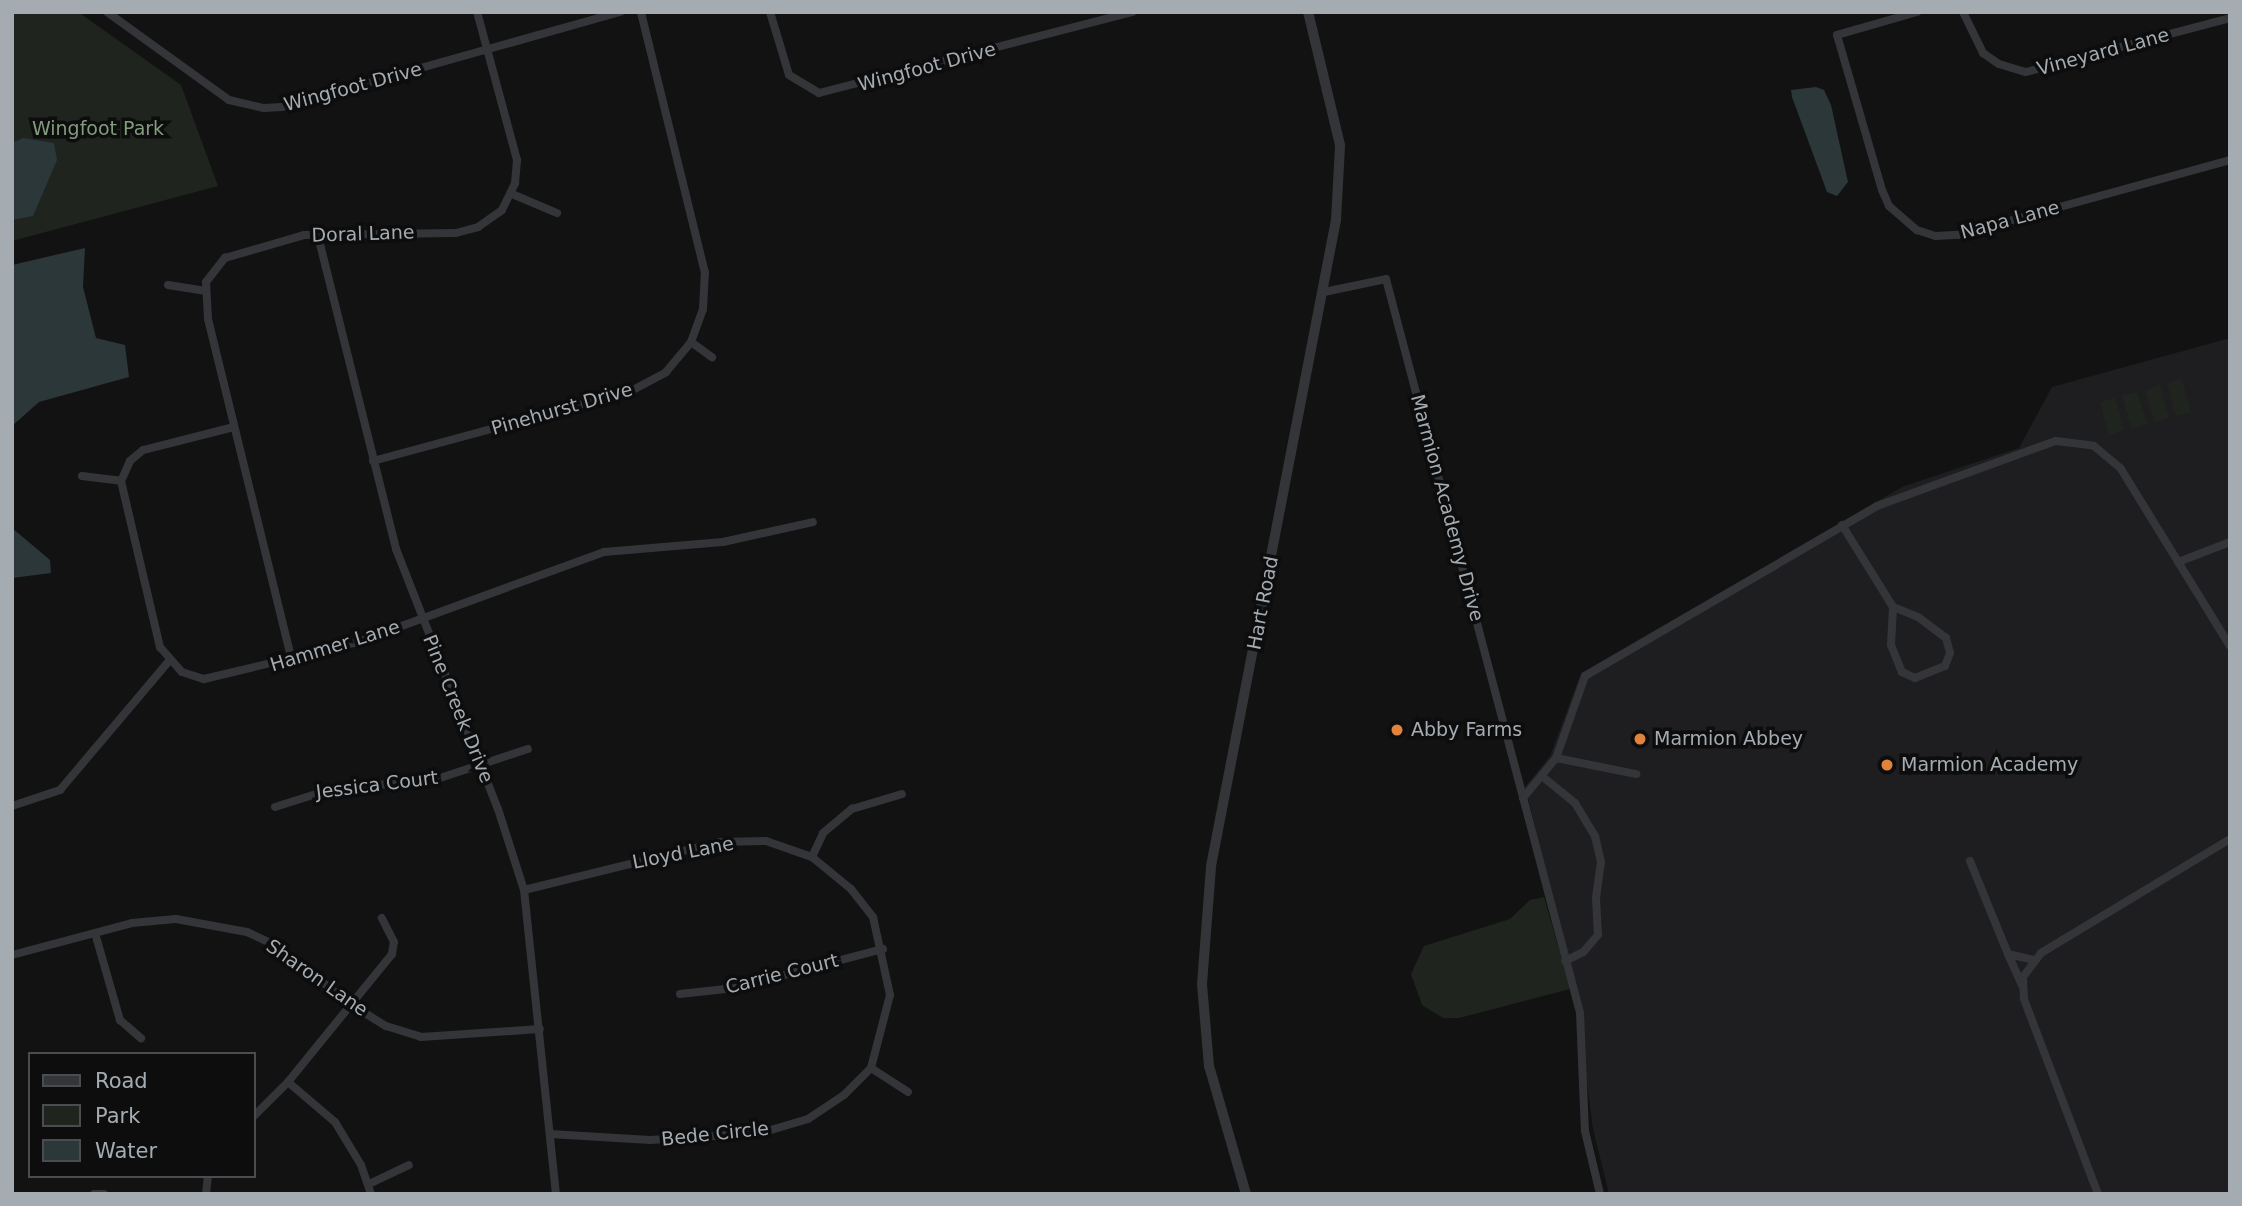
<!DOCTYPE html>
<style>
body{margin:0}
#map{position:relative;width:2242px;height:1206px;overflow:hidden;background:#121213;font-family:"DejaVu Sans",sans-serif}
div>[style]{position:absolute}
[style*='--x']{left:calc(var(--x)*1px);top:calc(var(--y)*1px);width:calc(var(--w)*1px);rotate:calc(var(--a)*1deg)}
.built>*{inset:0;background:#1e1e20}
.green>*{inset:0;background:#1f251e}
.water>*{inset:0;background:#2c373a}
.minor>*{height:8px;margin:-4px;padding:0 4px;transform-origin:4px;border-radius:4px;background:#333538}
.tertiary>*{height:10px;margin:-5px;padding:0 5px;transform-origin:5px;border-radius:5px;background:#333538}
.dots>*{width:19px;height:19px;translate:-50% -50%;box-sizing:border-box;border:4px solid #0d0d0e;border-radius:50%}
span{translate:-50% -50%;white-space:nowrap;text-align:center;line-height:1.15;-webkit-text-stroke:7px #0d0d0e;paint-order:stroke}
.street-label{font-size:19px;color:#a4acb2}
.park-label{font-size:19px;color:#829c7d}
.poi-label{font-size:19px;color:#a4acb2}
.left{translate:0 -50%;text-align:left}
.frame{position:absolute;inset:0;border:14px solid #a4acb2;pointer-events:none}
.legend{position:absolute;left:28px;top:1052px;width:228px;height:126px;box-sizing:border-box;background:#0d0d0e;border:2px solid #494d50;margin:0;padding:9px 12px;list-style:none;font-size:21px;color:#a4acb2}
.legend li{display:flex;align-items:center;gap:14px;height:35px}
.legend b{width:35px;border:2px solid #494d50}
</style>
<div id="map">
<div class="built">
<i style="clip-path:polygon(2230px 338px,2230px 1194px,1609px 1194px,1593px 1129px,1572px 971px,1525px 787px,1550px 756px,1581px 673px,1902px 487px,2019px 448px,2052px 387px)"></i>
</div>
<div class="green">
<i style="clip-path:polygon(12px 12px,81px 14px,181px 85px,218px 186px,12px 241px)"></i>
<i style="clip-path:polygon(2182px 379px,2191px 412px,2176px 416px,2167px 383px)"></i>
<i style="clip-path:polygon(2160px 385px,2169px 418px,2154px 422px,2145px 390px)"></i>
<i style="clip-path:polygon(2137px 392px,2147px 424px,2132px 429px,2122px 396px)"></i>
<i style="clip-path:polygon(2115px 398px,2124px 430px,2109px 435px,2100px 402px)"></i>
<i style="clip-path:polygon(1544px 897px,1570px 989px,1459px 1018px,1443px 1018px,1422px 1005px,1411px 974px,1424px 946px,1510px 919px,1530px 900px)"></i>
</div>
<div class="water">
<i style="clip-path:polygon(1816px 87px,1824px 90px,1831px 105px,1848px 182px,1837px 196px,1827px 192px,1792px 97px,1791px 90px)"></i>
<i style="clip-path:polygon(23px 138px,54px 143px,57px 160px,33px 216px,12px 220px,12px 143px)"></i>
<i style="clip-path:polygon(85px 248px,83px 287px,96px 338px,125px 345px,129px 377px,39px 402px,12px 426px,12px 265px)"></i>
<i style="clip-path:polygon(12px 528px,50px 560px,51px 573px,12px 578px)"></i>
</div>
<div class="minor">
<i style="--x:107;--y:12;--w:150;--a:35.8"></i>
<i style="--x:229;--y:100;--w:36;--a:13"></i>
<i style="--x:264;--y:108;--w:18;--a:-3"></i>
<i style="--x:282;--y:107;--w:352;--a:-15.7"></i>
<i style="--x:770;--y:12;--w:66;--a:73.2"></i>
<i style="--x:789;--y:75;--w:35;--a:31"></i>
<i style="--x:819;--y:93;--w:324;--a:-14.5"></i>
<i style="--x:1917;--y:12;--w:83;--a:164"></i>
<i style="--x:1837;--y:35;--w:161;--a:73.8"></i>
<i style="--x:1882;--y:190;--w:17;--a:66"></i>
<i style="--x:1889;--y:206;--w:37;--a:41"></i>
<i style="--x:1917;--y:230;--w:20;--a:18"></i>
<i style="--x:1936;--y:236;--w:22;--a:-3"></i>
<i style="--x:1958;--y:235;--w:282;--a:-15.4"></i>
<i style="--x:1963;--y:12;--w:46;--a:64"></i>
<i style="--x:1983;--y:53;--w:19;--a:35"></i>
<i style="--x:1999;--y:64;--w:28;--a:17"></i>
<i style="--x:2026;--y:72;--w:211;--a:-14.8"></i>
<i style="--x:512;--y:194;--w:49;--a:22.9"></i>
<i style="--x:317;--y:232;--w:327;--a:76"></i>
<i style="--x:396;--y:549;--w:279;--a:68.6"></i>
<i style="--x:498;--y:809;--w:85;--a:72.2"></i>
<i style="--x:524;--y:890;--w:306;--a:84"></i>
<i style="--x:168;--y:285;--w:37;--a:9"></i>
<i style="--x:1324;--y:292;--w:63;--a:-11.8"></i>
<i style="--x:1386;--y:279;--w:759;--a:75.19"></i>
<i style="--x:1580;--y:1013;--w:118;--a:87.6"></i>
<i style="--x:1585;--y:1131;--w:65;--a:76.6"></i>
<i style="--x:691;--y:342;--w:26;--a:36"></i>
<i style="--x:234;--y:427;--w:94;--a:165.8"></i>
<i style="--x:143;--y:450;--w:17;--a:140"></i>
<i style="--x:130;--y:461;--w:22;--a:114"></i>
<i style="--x:121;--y:481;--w:171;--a:76.8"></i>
<i style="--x:160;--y:647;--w:33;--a:49"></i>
<i style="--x:182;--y:672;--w:23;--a:18"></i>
<i style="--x:204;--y:679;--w:158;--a:-13.5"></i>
<i style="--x:358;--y:642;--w:262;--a:-20.1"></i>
<i style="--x:604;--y:552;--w:119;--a:-4.8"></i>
<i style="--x:723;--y:542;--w:92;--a:-12.5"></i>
<i style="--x:373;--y:461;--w:267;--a:-15.2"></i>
<i style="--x:631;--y:391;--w:40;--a:-28"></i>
<i style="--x:666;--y:372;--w:39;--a:-50"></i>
<i style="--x:691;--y:342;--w:35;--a:-70"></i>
<i style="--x:703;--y:309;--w:36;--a:-87"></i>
<i style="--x:705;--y:273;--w:269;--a:-103.8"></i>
<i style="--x:82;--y:476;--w:39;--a:7"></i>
<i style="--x:1842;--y:525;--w:97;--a:58.1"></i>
<i style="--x:1893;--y:607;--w:38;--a:93"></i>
<i style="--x:1891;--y:645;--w:29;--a:68"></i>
<i style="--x:1902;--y:672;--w:14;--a:25"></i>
<i style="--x:1915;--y:678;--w:32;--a:-22"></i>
<i style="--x:1945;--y:666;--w:14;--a:-69"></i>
<i style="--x:1950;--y:653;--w:16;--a:-105"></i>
<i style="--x:1946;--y:638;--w:35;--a:-143"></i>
<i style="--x:1918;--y:617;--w:27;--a:-158"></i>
<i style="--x:2178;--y:562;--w:56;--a:-21"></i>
<i style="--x:292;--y:661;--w:352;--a:-103.8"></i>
<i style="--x:208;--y:319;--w:37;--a:-93"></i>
<i style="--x:206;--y:282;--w:31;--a:-52"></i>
<i style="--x:225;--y:258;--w:82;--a:-16.2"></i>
<i style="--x:304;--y:235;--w:152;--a:-0.8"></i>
<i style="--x:456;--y:233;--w:23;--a:-15"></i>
<i style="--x:478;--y:227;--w:29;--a:-35"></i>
<i style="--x:502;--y:210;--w:30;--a:-64"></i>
<i style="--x:515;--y:183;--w:23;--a:-85"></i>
<i style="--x:517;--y:160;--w:153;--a:-105.1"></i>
<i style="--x:1556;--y:758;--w:82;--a:11.3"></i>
<i style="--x:1543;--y:777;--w:41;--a:39.1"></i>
<i style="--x:1575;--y:803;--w:39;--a:59"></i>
<i style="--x:1595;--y:836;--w:27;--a:77"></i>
<i style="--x:1601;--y:862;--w:36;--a:98"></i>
<i style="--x:1596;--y:898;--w:37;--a:87"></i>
<i style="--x:1598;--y:935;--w:23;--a:131"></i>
<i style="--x:1583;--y:952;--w:20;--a:153"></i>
<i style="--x:1523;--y:798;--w:52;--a:-50.5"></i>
<i style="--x:1556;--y:758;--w:87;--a:-70.5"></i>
<i style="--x:1585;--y:676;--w:338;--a:-30.2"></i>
<i style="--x:1877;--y:506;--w:190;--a:-20"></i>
<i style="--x:2056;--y:441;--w:38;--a:7"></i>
<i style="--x:2094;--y:446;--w:35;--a:40"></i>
<i style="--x:2121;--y:469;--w:208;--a:58.4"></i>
<i style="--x:12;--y:806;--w:51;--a:-18.4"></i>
<i style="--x:60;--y:790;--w:169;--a:-49.8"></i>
<i style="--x:275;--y:807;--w:63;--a:-17.6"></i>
<i style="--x:335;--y:788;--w:96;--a:-4.2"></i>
<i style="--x:431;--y:781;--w:102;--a:-18.3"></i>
<i style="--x:812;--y:857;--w:26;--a:-65"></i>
<i style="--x:823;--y:833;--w:38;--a:-40"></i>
<i style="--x:852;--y:809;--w:52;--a:-16.7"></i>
<i style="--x:1970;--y:861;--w:100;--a:67.8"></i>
<i style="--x:2008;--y:954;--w:26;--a:13"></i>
<i style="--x:524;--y:890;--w:202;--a:-13.8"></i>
<i style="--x:720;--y:842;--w:46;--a:-1.2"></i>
<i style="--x:766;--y:841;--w:49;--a:19.2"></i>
<i style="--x:812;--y:857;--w:50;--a:39.4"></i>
<i style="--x:851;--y:889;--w:36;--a:52"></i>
<i style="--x:873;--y:917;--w:80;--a:77.7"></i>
<i style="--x:890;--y:995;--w:75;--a:104.6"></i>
<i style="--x:871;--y:1068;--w:38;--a:135"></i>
<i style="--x:844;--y:1095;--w:43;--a:146.3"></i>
<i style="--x:808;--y:1119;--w:49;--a:163.4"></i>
<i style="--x:761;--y:1133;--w:111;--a:176.4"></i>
<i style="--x:650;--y:1140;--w:100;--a:-176.6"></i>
<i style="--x:95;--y:933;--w:91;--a:74"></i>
<i style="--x:120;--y:1020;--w:28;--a:41"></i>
<i style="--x:2008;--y:954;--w:35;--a:66"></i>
<i style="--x:12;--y:955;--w:124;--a:-14.9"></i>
<i style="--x:132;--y:923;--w:44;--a:-5.2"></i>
<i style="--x:176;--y:919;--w:72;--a:10.4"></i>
<i style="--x:247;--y:932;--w:29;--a:25"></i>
<i style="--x:273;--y:944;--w:100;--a:37.7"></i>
<i style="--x:352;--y:1005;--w:40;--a:32"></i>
<i style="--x:386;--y:1026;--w:37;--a:17"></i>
<i style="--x:421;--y:1037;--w:119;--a:-3.8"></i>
<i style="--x:680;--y:994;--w:55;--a:-6.2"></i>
<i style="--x:735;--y:988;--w:153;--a:-14.8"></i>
<i style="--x:871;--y:1068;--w:44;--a:33"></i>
<i style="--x:288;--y:1082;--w:62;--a:40.4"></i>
<i style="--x:335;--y:1122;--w:50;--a:58.8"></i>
<i style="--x:361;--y:1165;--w:31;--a:71"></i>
<i style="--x:254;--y:1116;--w:48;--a:-45"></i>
<i style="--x:288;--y:1082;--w:165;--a:-50.9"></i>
<i style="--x:392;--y:954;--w:12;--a:-81"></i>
<i style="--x:394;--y:942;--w:27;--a:-117"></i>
<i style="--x:369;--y:1184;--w:44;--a:-25.4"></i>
<i style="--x:94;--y:1194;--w:10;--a:0"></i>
<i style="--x:206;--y:1194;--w:18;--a:-84"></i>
<i style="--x:2098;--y:1194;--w:209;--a:-110.8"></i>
<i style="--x:2024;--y:999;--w:22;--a:-93"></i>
<i style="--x:2023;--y:977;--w:30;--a:-53"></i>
<i style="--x:2041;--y:953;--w:221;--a:-31.1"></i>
</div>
<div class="tertiary">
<i style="--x:1246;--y:1194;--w:133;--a:-106.1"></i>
<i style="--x:1209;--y:1066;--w:82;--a:-94.9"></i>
<i style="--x:1202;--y:984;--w:118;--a:-85.6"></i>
<i style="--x:1211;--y:866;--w:658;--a:-79.05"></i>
<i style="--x:1336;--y:220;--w:75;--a:-86.9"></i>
<i style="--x:1340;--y:145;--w:137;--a:-103.5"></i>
</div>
<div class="dots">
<i style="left:1397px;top:730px;background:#e0843d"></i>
<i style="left:1640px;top:739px;background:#e0843d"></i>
<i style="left:1887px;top:765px;background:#e0843d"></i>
</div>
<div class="street-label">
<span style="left:2103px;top:52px;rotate:-15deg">Vineyard Lane</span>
<span style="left:927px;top:67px;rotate:-15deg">Wingfoot Drive</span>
<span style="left:353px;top:87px;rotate:-15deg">Wingfoot Drive</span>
<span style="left:2010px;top:220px;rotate:-15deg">Napa Lane</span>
<span style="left:363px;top:234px;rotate:-2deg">Doral Lane</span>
<span style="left:562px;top:409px;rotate:-16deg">Pinehurst Drive</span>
<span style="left:1447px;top:508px;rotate:75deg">Marmion Academy Drive</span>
<span style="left:1263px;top:603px;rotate:-79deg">Hart Road</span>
<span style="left:335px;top:646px;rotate:-17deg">Hammer Lane</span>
<span style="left:458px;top:709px;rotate:68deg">Pine Creek Drive</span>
<span style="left:377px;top:785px;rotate:-7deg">Jessica Court</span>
<span style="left:683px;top:853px;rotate:-11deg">Lloyd Lane</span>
<span style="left:782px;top:974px;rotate:-14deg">Carrie Court</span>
<span style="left:317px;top:978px;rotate:35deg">Sharon Lane</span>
<span style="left:715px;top:1134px;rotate:-6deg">Bede Circle</span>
</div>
<div class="park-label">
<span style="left:98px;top:129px">Wingfoot Park</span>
</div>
<div class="poi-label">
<span class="left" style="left:1411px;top:730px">Abby Farms</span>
<span class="left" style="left:1654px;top:739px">Marmion Abbey</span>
<span class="left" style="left:1901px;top:765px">Marmion Academy</span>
</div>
<div class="frame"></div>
<ul class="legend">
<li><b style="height:9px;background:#333538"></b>Road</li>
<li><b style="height:19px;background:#1f251e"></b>Park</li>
<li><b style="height:19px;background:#2c373a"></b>Water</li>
</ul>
</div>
